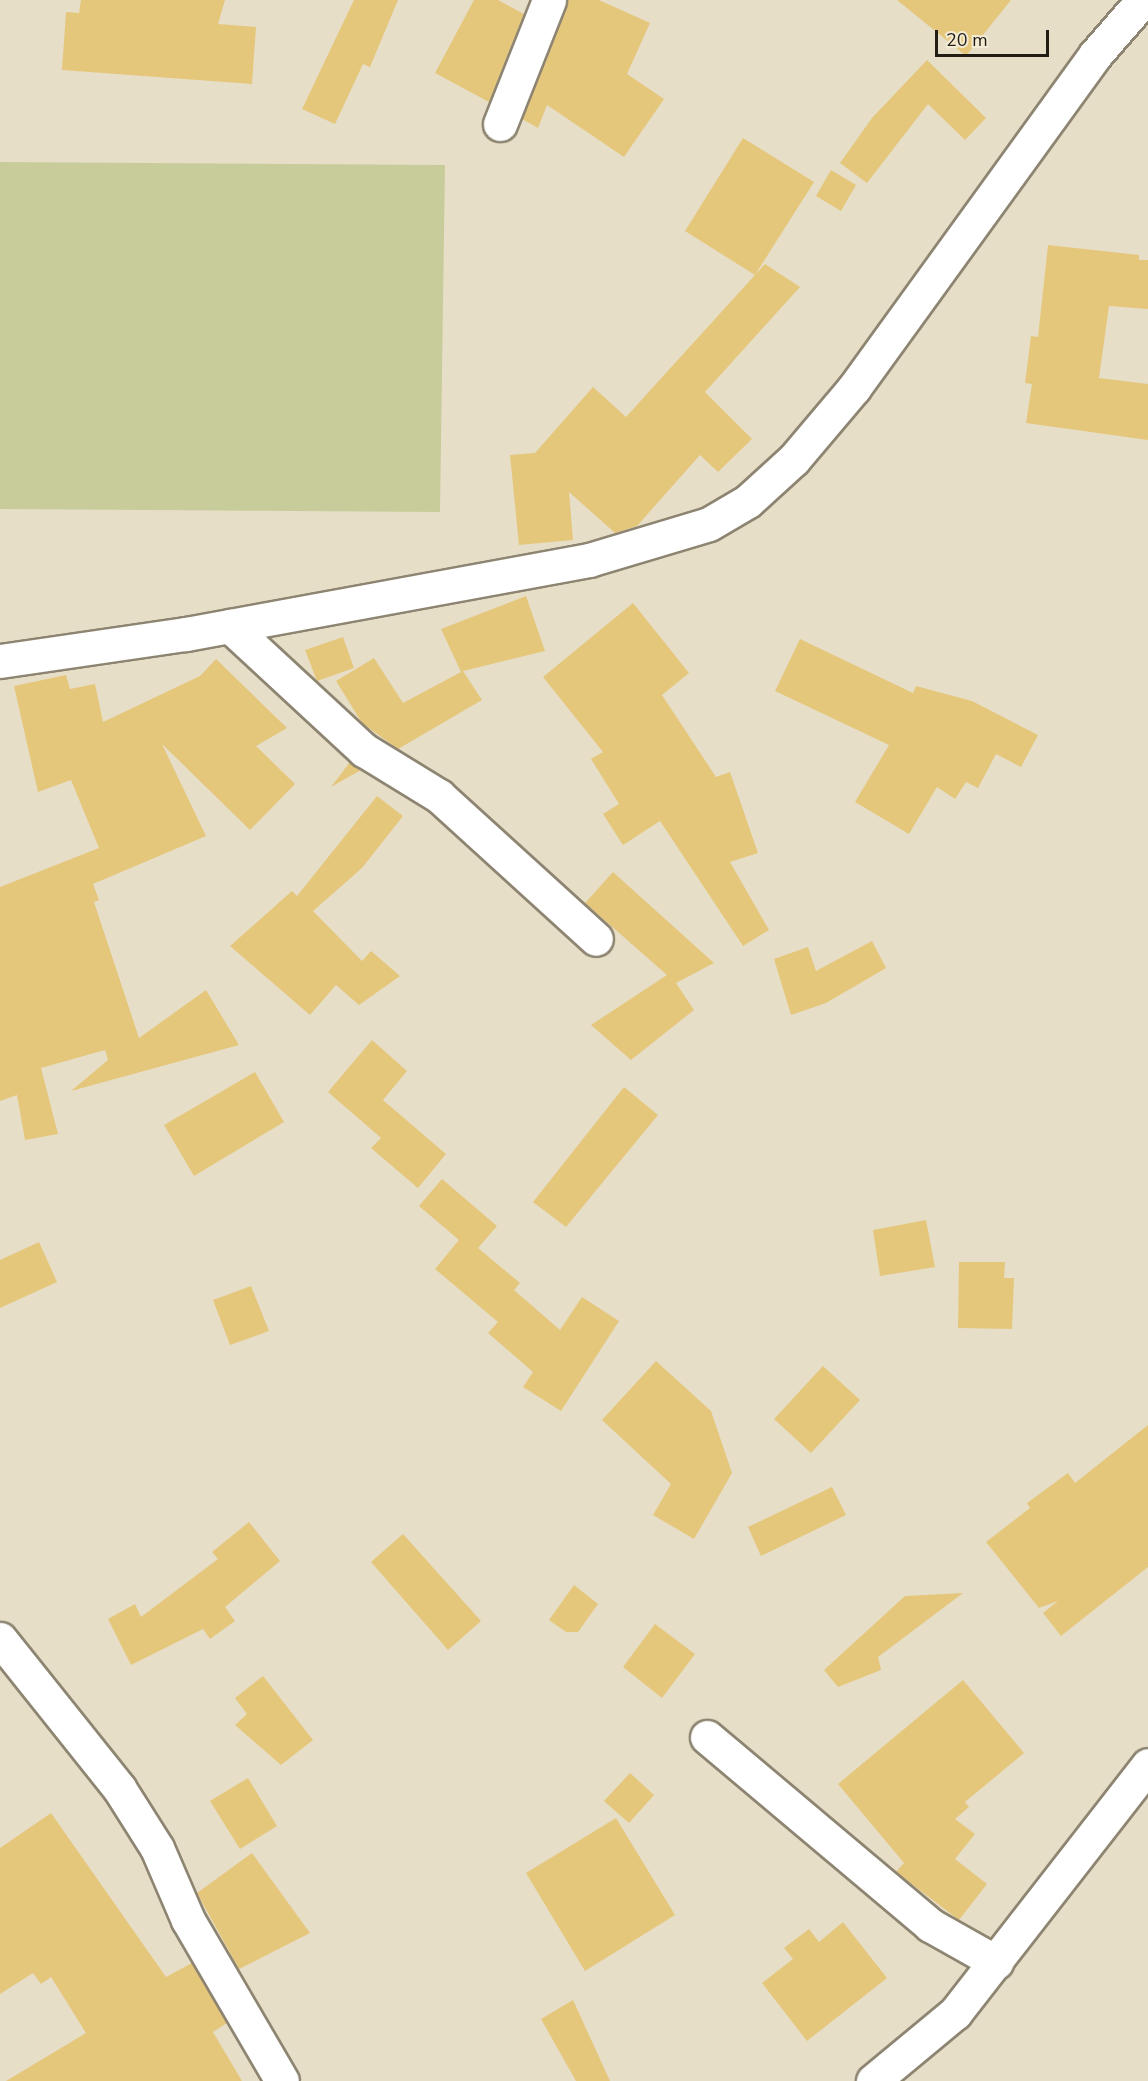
<!DOCTYPE html>
<style>
body{margin:0}
#map{position:relative;width:1148px;height:2081px;overflow:hidden;background:#e7dec8;font-family:"Nunito Sans",sans-serif}
div>[style]{position:absolute}
[style*='--x']{left:calc(var(--x)*1px);top:calc(var(--y)*1px);width:calc(var(--w)*1px);rotate:calc(var(--a)*1deg)}
.green>*{inset:0;background:#c8cc9a}
.building>*{inset:0;background:#e5c77c}
.roads{filter:drop-shadow(2px 0 #8d8571) drop-shadow(-2px 0 #8d8571) drop-shadow(0 2px #8d8571) drop-shadow(0 -2px #8d8571)}
.minor>*{height:33px;margin:-16.5px;padding:0 16.5px;transform-origin:16.5px;border-radius:16.5px;background:#fff}
span{translate:-50% -50%;white-space:nowrap;text-align:center;line-height:1.15;-webkit-text-stroke:4.5px #f4ebd5;paint-order:stroke}
.scale{position:absolute;left:935px;top:30px;width:114px;height:27px;box-sizing:border-box;border:3px solid #211d15;border-top:0;padding-left:8px;font-size:18px;line-height:21px;white-space:nowrap;color:#211d15;-webkit-text-stroke:4px #f4ebd5;paint-order:stroke}
</style>
<div id="map">
<div class="green">
<i style="clip-path:polygon(0 162px,445px 165px,440px 512px,0 509px)"></i>
</div>
<div class="building">
<i style="clip-path:polygon(81px 0,225px 0,218px 24px,256px 27px,252px 84px,62px 70px,66px 12px,79px 13px)"></i>
<i style="clip-path:polygon(354px 0,398px 0,370px 67px,363px 64px,335px 124px,302px 109px)"></i>
<i style="clip-path:polygon(474px 0,498px 0,524px 14px,489px 102px,435px 73px)"></i>
<i style="clip-path:polygon(567px 0,599px 0,650px 23px,627px 74px,664px 99px,624px 157px,547px 105px,538px 128px,522px 119px)"></i>
<i style="clip-path:polygon(897px 0,1011px 0,966px 56px)"></i>
<i style="clip-path:polygon(927px 60px,986px 118px,965px 140px,928px 104px,867px 183px,840px 163px,872px 118px)"></i>
<i style="clip-path:polygon(743px 138px,814px 182px,755px 275px,685px 231px)"></i>
<i style="clip-path:polygon(831px 170px,856px 185px,841px 211px,816px 196px)"></i>
<i style="clip-path:polygon(1048px 245px,1139px 255px,1139px 260px,1148px 260px,1148px 309px,1109px 306px,1099px 378px,1148px 384px,1148px 440px,1026px 423px,1032px 384px,1025px 383px,1031px 336px,1038px 337px)"></i>
<i style="clip-path:polygon(765px 264px,800px 287px,705px 392px,752px 439px,718px 472px,700px 455px,637px 526px,615px 533px,569px 492px,573px 540px,519px 545px,510px 455px,535px 453px,593px 387px,626px 417px)"></i>
<i style="clip-path:polygon(526px 596px,545px 651px,463px 671px,482px 700px,398px 749px,362px 723px,336px 681px,374px 658px,403px 703px,461px 672px,441px 629px)"></i>
<i style="clip-path:polygon(633px 603px,689px 673px,662px 695px,716px 777px,730px 772px,758px 853px,730px 862px,769px 930px,743px 946px,660px 821px,623px 845px,603px 814px,619px 804px,591px 759px,603px 752px,543px 677px)"></i>
<i style="clip-path:polygon(343px 637px,354px 668px,317px 681px,305px 650px)"></i>
<i style="clip-path:polygon(800px 639px,913px 693px,916px 686px,972px 701px,1038px 735px,1021px 767px,996px 754px,978px 788px,966px 782px,955px 799px,937px 787px,909px 834px,855px 802px,889px 745px,775px 691px)"></i>
<i style="clip-path:polygon(216px 659px,287px 728px,256px 746px,295px 784px,250px 830px,162px 744px,206px 836px,93px 884px,99px 900px,94px 902px,139px 1038px,206px 990px,239px 1045px,71px 1091px,108px 1060px,105px 1050px,41px 1068px,58px 1134px,25px 1140px,17px 1095px,0 1101px,0 887px,99px 848px,71px 780px,38px 792px,14px 686px,66px 675px,70px 689px,95px 684px,103px 722px,200px 676px)"></i>
<i style="clip-path:polygon(350px 762px,361px 770px,331px 787px)"></i>
<i style="clip-path:polygon(377px 796px,403px 816px,362px 868px,313px 911px,362px 961px,371px 951px,400px 976px,359px 1005px,336px 985px,310px 1015px,230px 946px,292px 891px,297px 896px)"></i>
<i style="clip-path:polygon(613px 872px,714px 963px,676px 983px,694px 1010px,631px 1060px,591px 1025px,667px 975px,585px 903px)"></i>
<i style="clip-path:polygon(872px 941px,886px 968px,826px 1003px,791px 1015px,774px 959px,808px 947px,816px 971px)"></i>
<i style="clip-path:polygon(372px 1040px,407px 1071px,383px 1100px,446px 1154px,418px 1188px,371px 1148px,381px 1138px,328px 1092px)"></i>
<i style="clip-path:polygon(255px 1072px,284px 1122px,194px 1176px,164px 1125px)"></i>
<i style="clip-path:polygon(624px 1087px,658px 1115px,566px 1227px,533px 1202px)"></i>
<i style="clip-path:polygon(442px 1179px,497px 1226px,478px 1248px,520px 1283px,514px 1290px,560px 1330px,582px 1297px,619px 1321px,561px 1411px,523px 1387px,533px 1372px,488px 1333px,498px 1322px,435px 1269px,459px 1240px,419px 1206px)"></i>
<i style="clip-path:polygon(926px 1220px,935px 1267px,880px 1276px,873px 1230px)"></i>
<i style="clip-path:polygon(39px 1242px,57px 1282px,0 1308px,0 1260px)"></i>
<i style="clip-path:polygon(959px 1262px,1005px 1262px,1004px 1278px,1014px 1278px,1012px 1329px,958px 1328px)"></i>
<i style="clip-path:polygon(251px 1286px,269px 1331px,230px 1345px,213px 1300px)"></i>
<i style="clip-path:polygon(656px 1361px,711px 1411px,732px 1473px,694px 1539px,653px 1515px,671px 1484px,602px 1420px)"></i>
<i style="clip-path:polygon(823px 1366px,860px 1400px,811px 1453px,774px 1419px)"></i>
<i style="clip-path:polygon(1148px 1425px,1148px 1567px,1061px 1636px,1043px 1613px,1058px 1601px,1039px 1608px,986px 1542px,1030px 1508px,1027px 1503px,1068px 1473px,1075px 1483px)"></i>
<i style="clip-path:polygon(832px 1487px,846px 1515px,761px 1556px,748px 1527px)"></i>
<i style="clip-path:polygon(249px 1522px,280px 1561px,225px 1607px,235px 1621px,210px 1639px,203px 1629px,131px 1665px,108px 1619px,135px 1604px,141px 1617px,218px 1559px,212px 1552px)"></i>
<i style="clip-path:polygon(403px 1534px,481px 1621px,448px 1650px,371px 1562px)"></i>
<i style="clip-path:polygon(574px 1585px,598px 1604px,578px 1632px,566px 1632px,549px 1620px)"></i>
<i style="clip-path:polygon(963px 1593px,878px 1657px,881px 1670px,838px 1687px,824px 1670px,905px 1596px)"></i>
<i style="clip-path:polygon(655px 1624px,695px 1654px,662px 1698px,623px 1667px)"></i>
<i style="clip-path:polygon(263px 1676px,313px 1740px,281px 1765px,235px 1725px,247px 1714px,235px 1698px)"></i>
<i style="clip-path:polygon(963px 1680px,1024px 1753px,965px 1802px,969px 1807px,955px 1819px,975px 1834px,955px 1859px,987px 1884px,959px 1920px,896px 1872px,904px 1863px,838px 1784px)"></i>
<i style="clip-path:polygon(630px 1773px,654px 1795px,629px 1823px,604px 1801px)"></i>
<i style="clip-path:polygon(248px 1778px,277px 1826px,240px 1849px,210px 1801px)"></i>
<i style="clip-path:polygon(51px 1813px,166px 1977px,192px 1963px,227px 2023px,213px 2032px,242px 2081px,6px 2081px,86px 2033px,51px 1977px,41px 1984px,33px 1973px,0 1994px,0 1848px)"></i>
<i style="clip-path:polygon(616px 1818px,675px 1915px,585px 1971px,526px 1873px)"></i>
<i style="clip-path:polygon(252px 1853px,310px 1933px,239px 1969px,197px 1893px)"></i>
<i style="clip-path:polygon(843px 1922px,887px 1978px,807px 2041px,762px 1983px,793px 1959px,784px 1948px,809px 1929px,819px 1942px)"></i>
<i style="clip-path:polygon(573px 2000px,610px 2081px,576px 2081px,541px 2019px)"></i>
</div>
<div class="roads">
<div class="minor">
<i style="--x:500;--y:124;--w:133;--a:-68.4"></i>
<i style="--x:230;--y:626;--w:183;--a:42.8"></i>
<i style="--x:364;--y:750;--w:88;--a:31.5"></i>
<i style="--x:439;--y:796;--w:212;--a:42.3"></i>
<i style="--x:0;--y:661;--w:188;--a:-8.3"></i>
<i style="--x:186;--y:634;--w:410;--a:-10.4"></i>
<i style="--x:589;--y:560;--w:125;--a:-16.7"></i>
<i style="--x:709;--y:524;--w:45;--a:-30.5"></i>
<i style="--x:748;--y:501;--w:62;--a:-42.4"></i>
<i style="--x:794;--y:459;--w:93;--a:-49.8"></i>
<i style="--x:854;--y:388;--w:411;--a:-54.1"></i>
<i style="--x:1095;--y:55;--w:73;--a:-48.9"></i>
<i style="--x:0;--y:1639;--w:191;--a:51.4"></i>
<i style="--x:119;--y:1788;--w:71;--a:57.7"></i>
<i style="--x:157;--y:1848;--w:78;--a:66.7"></i>
<i style="--x:188;--y:1920;--w:186;--a:59.7"></i>
<i style="--x:707;--y:1737;--w:292;--a:40.1"></i>
<i style="--x:930;--y:1925;--w:76;--a:29.3"></i>
<i style="--x:873;--y:2081;--w:107;--a:-39.7"></i>
<i style="--x:955;--y:2013;--w:314;--a:-52.1"></i>
</div>
</div>
<div class="scale">20 m</div>
</div>
